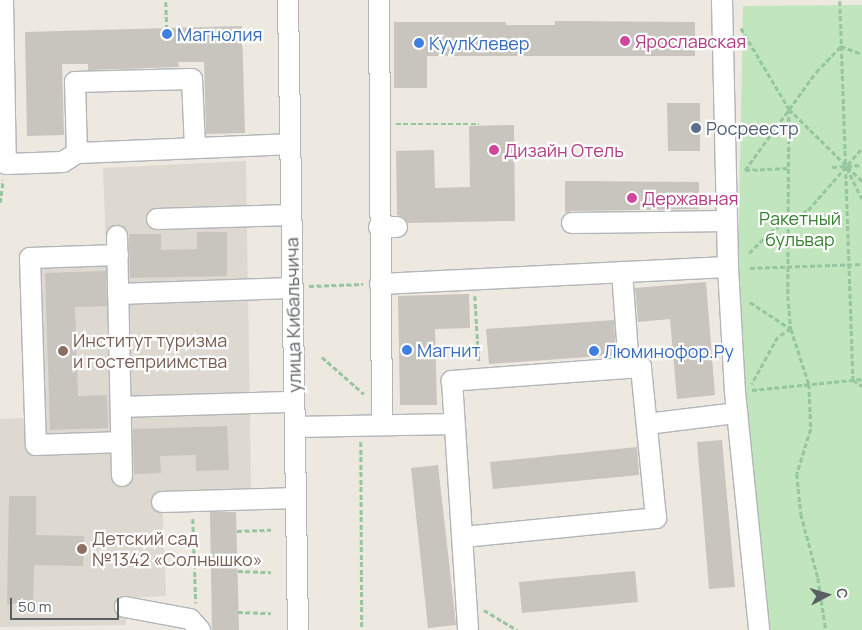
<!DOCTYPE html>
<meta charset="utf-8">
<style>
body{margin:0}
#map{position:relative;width:862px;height:630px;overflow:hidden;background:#ede9e1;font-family:Manrope,sans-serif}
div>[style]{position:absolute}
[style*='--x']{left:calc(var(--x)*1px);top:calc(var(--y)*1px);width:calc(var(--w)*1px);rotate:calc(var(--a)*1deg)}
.education>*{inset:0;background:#ddd8d0}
.green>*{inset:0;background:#c1e5bd}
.building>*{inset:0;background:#c8c4be}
.path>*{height:2.5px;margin-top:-1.25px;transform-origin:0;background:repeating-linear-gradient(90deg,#96c69f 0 5px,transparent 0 7.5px)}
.roads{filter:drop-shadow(1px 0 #b2b5b9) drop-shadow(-1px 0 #b2b5b9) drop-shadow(0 1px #b2b5b9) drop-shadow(0 -1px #b2b5b9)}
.minor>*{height:20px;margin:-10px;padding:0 10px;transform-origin:10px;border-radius:10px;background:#fff}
.dots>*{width:14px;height:14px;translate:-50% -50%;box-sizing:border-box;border:2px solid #fff;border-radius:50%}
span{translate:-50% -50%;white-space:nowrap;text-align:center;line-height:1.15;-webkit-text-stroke:4.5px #fff;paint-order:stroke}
.shop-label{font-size:18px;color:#366cbe}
.left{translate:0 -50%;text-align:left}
.hotel-label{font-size:18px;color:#b23c85}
.service-label{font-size:18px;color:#4e5e75}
.park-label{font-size:18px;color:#378132}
.street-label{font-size:18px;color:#5a5f63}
.education-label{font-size:18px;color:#785e54}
.north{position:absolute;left:802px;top:570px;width:50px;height:50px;-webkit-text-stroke:4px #fff;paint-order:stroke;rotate:84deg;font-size:14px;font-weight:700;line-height:20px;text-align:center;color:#5a5f63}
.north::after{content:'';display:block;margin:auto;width:18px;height:22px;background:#5a5f63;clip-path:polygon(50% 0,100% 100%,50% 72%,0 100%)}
.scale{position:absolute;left:10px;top:598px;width:109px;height:22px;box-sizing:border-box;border:2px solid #5a5f63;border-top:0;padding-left:6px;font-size:15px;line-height:18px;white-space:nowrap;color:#5a5f63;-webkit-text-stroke:4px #fff;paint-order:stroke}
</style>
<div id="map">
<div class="education">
<i style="clip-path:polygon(246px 161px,251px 488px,162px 491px,166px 596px,125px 598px,126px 625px,0 627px,0 419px,27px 418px,21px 250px,106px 247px,103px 168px)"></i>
</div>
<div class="green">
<i style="clip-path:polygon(862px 5px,862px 630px,767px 630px,746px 411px,738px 263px,743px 6px)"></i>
</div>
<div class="building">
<i style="clip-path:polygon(555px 21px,695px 22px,695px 56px,427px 56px,427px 88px,394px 88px,394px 22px,506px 22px,506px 25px,555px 25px)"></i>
<i style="clip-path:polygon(242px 26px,245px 133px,206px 134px,204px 62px,178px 62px,179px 67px,88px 70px,88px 64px,62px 64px,64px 135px,27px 136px,25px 32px)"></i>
<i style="clip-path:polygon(667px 103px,700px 103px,700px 151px,668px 151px)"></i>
<i style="clip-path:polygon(514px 125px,515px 221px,408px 223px,403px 217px,397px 215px,396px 151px,434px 150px,435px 188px,470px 187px,469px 126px)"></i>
<i style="clip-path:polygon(565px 181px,699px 182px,699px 209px,572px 211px,565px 213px)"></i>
<i style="clip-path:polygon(197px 232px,227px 232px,227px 276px,130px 278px,129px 234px,161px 234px,161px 250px,197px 249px)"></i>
<i style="clip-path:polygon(106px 271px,107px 306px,75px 307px,78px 396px,107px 395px,108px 428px,50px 430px,45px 273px)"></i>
<i style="clip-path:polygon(706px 282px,715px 395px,677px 399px,670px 319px,638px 322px,635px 288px)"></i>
<i style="clip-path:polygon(469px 294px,470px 328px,435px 329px,437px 405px,400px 405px,398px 296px)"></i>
<i style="clip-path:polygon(614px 320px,616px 355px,489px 364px,486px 329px)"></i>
<i style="clip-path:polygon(227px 426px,229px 470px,196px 471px,196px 455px,160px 456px,161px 473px,134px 474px,133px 429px)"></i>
<i style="clip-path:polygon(722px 440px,735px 587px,709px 589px,697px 442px)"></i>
<i style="clip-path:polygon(637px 447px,639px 475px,493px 489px,490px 462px)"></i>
<i style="clip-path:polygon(438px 465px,456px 625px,428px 628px,411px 468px)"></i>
<i style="clip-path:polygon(9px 496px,36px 496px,36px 535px,84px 536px,83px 566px,34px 565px,33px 604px,7px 604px)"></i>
<i style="clip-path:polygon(210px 512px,236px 512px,239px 630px,212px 630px)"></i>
<i style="clip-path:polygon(635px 571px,638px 602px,522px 613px,519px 582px)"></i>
</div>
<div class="path">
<i style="--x:840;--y:1;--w:379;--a:88"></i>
<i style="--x:853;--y:380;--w:11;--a:34"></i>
<i style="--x:166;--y:2;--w:26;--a:88"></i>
<i style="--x:741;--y:28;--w:94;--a:59.3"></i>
<i style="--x:789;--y:109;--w:103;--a:44.6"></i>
<i style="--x:789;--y:109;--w:187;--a:90.3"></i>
<i style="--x:788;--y:296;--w:33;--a:85"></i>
<i style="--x:791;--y:329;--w:58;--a:71.9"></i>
<i style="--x:809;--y:384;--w:45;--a:87.5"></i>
<i style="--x:811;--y:429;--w:47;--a:107.3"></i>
<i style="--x:797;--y:474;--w:40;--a:84.3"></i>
<i style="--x:801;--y:514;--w:66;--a:75.1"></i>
<i style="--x:818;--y:578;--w:53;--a:81.3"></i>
<i style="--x:396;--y:124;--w:83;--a:0"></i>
<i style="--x:832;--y:167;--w:30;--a:-4"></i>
<i style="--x:847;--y:168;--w:34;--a:64"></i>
<i style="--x:745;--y:170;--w:121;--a:-54.1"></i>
<i style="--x:816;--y:72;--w:36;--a:-46"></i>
<i style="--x:841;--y:46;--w:22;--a:21"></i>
<i style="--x:745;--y:170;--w:44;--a:-2.6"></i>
<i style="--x:0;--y:203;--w:23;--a:-83"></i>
<i style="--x:749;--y:253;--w:30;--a:-45"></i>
<i style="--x:770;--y:232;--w:44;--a:-30.1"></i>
<i style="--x:808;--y:210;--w:82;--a:-48.9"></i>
<i style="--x:750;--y:268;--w:112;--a:-2"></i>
<i style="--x:309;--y:286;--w:54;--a:-2.1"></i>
<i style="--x:475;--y:296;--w:67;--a:86.6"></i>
<i style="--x:750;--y:302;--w:49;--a:33.4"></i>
<i style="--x:791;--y:329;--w:15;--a:148"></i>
<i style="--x:778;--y:337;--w:54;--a:119"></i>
<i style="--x:322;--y:357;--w:56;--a:41.4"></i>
<i style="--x:752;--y:390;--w:111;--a:-5.7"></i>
<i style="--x:361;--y:442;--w:188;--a:89.7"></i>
<i style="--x:193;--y:519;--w:84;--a:88"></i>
<i style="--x:237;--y:531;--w:34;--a:-2"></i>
<i style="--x:238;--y:571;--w:33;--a:2"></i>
<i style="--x:484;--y:610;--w:39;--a:31"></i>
<i style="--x:238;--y:612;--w:33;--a:2"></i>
</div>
<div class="roads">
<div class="minor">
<i style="--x:3;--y:0;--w:164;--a:89"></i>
<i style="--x:6;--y:164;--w:57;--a:-2"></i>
<i style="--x:63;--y:162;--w:17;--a:-33"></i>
<i style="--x:77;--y:153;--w:213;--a:-2.4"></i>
<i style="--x:288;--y:0;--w:630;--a:89.09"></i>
<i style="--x:379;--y:0;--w:425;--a:89.6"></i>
<i style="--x:722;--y:0;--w:267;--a:88.7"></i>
<i style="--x:728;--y:267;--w:125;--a:86.8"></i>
<i style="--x:735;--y:392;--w:239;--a:84.2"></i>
<i style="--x:77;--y:153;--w:71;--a:-91.6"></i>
<i style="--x:75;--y:82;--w:117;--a:-1.5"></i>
<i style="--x:192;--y:79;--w:68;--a:87.5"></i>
<i style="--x:157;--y:219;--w:134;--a:-1.7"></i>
<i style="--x:572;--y:223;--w:154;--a:-0.7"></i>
<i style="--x:379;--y:227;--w:18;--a:0"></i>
<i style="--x:117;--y:236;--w:240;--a:88.8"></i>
<i style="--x:118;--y:255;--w:88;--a:178"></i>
<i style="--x:30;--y:258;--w:187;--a:88.2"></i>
<i style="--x:36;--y:445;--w:85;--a:-2"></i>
<i style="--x:622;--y:272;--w:96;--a:85.8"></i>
<i style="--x:380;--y:284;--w:348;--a:-2.8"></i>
<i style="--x:118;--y:294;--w:174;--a:-2"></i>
<i style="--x:121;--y:407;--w:173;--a:-1.7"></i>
<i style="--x:647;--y:424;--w:91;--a:-7"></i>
<i style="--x:295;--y:427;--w:159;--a:-1.1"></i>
<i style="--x:162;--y:502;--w:134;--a:-1.7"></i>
<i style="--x:463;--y:537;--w:194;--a:-5.6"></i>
<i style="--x:656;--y:518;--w:152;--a:-95.7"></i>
<i style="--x:641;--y:367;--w:190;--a:175.8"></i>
<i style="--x:452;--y:381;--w:248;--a:86.3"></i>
<i style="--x:125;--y:607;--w:66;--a:10.5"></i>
<i style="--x:190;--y:619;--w:15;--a:48"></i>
</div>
</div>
<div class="dots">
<i style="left:167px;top:34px;background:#3f7fe0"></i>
<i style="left:625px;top:41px;background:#d1479c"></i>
<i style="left:419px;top:43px;background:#3f7fe0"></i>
<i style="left:696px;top:128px;background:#5c6f8a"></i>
<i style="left:494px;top:150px;background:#d1479c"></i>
<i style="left:632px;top:198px;background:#d1479c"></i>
<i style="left:407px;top:350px;background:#3f7fe0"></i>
<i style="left:63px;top:351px;background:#8d6e63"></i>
<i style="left:594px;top:351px;background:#3f7fe0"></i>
<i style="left:82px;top:549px;background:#8d6e63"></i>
</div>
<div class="shop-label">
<span class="left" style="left:177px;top:34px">Магнолия</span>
<span class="left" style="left:429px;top:43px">КуулКлевер</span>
<span class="left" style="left:417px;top:350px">Магнит</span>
<span class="left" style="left:604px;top:351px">Люминофор.Ру</span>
</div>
<div class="hotel-label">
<span class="left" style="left:635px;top:41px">Ярославская</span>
<span class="left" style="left:504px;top:150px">Дизайн Отель</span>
<span class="left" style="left:642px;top:198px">Державная</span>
</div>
<div class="service-label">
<span class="left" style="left:706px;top:128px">Росреестр</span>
</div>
<div class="park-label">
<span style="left:800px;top:229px">Ракетный<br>бульвар</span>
</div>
<div class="street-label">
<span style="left:293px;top:315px;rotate:-91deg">улица Кибальчича</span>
</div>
<div class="education-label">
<span class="left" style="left:73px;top:351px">Институт туризма<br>и гостеприимства</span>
<span class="left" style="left:92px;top:549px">Детский сад<br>№1342 «Солнышко»</span>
</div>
<div class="north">С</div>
<div class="scale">50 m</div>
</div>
